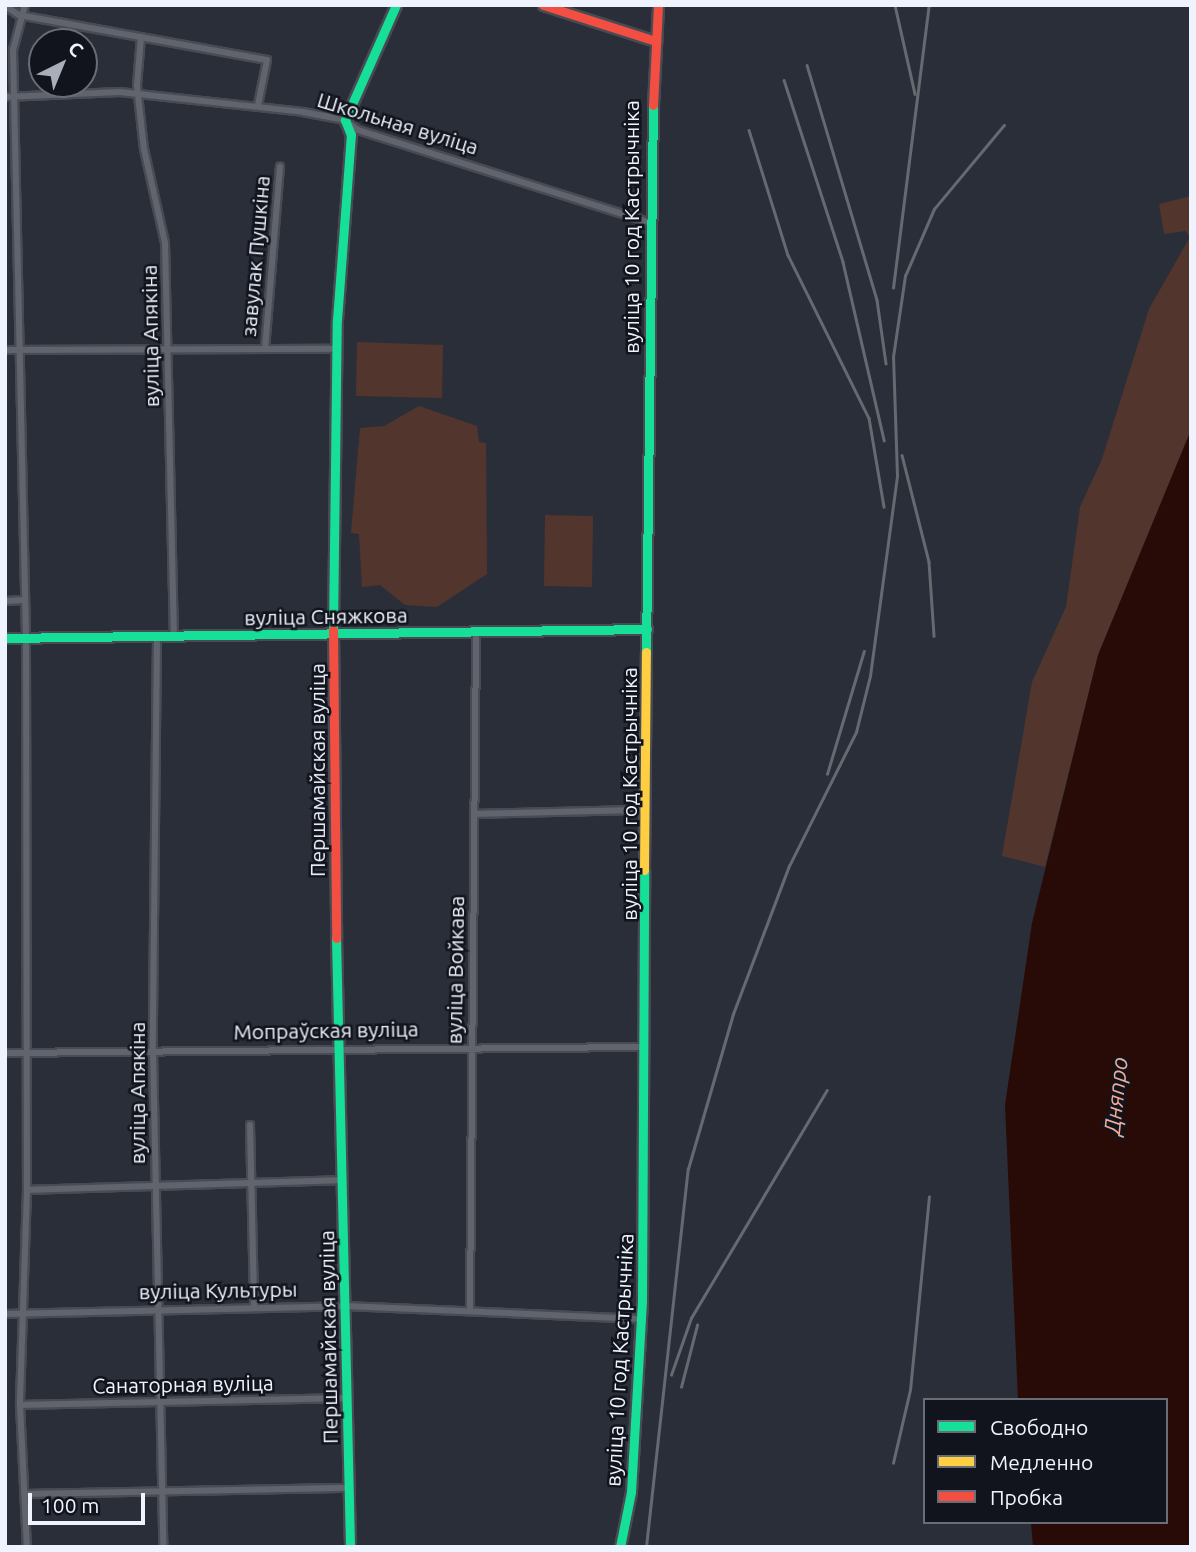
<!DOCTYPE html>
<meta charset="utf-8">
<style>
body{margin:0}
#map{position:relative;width:1196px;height:1552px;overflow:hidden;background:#2a2e38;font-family:Ubuntu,sans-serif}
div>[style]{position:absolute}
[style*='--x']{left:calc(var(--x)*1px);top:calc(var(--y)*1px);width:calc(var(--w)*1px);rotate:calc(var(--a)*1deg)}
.green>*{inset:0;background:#52362e}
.water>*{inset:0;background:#280b06}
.roads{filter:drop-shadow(2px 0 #484b53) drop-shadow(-2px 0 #484b53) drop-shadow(0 2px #484b53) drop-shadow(0 -2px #484b53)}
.street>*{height:6px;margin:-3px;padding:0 3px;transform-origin:3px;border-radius:3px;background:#61646c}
.fast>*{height:9px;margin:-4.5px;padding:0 4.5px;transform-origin:4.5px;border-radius:4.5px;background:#16e098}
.slow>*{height:9px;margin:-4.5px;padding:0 4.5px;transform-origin:4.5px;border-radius:4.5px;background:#ffcf43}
.jam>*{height:9px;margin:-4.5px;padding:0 4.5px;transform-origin:4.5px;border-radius:4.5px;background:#f24e42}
.rail>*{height:2.5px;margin:-1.25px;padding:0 1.25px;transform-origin:1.25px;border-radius:1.25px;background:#666970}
span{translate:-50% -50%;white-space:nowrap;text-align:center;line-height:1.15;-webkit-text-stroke:5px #11141c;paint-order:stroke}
.street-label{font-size:21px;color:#eff3fd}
.water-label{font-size:23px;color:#f0ac96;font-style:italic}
.frame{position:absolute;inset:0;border:7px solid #eff3fd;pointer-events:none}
.legend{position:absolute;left:923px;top:1398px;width:245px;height:126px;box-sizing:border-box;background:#11141c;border:2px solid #6a6d76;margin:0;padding:9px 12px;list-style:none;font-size:21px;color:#eff3fd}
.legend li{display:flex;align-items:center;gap:14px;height:35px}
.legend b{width:35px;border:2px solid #6a6d76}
.north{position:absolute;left:28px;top:28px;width:70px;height:70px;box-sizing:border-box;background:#11141c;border:2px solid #6a6d76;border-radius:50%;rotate:43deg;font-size:19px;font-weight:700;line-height:28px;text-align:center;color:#eff3fd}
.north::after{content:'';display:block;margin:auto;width:24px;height:32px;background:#aaaeb8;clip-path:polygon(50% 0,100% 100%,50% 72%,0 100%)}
.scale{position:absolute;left:28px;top:1493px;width:117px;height:32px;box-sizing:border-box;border:4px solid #eff3fd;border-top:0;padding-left:9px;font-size:21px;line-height:24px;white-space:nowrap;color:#eff3fd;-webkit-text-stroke:5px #11141c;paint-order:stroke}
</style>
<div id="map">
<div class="green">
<i style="clip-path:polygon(1191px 196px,1191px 430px,1098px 655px,1045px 867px,1002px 856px,1032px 682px,1066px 607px,1080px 507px,1102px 459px,1149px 309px,1190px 237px,1185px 231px,1164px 234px,1159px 204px)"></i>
<i style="clip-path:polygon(357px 342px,443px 345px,442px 398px,356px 396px)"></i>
<i style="clip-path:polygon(419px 406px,477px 426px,479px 442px,486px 443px,487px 574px,437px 607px,405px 605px,380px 585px,362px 587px,359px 534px,351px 533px,360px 428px,384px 426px)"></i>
<i style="clip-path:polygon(545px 515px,593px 516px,592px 587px,544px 586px)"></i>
</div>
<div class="water">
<i style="clip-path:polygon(1191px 430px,1191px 1547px,1033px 1547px,1031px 1522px,1166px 1522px,1166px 1400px,1018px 1400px,1005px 1105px,1032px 923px,1098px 655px)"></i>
</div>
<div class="roads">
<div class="street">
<i style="--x:25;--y:5;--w:47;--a:104.9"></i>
<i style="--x:13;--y:50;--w:588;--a:88.73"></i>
<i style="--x:26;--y:638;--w:552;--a:89.9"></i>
<i style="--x:27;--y:1190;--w:215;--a:91.9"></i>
<i style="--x:20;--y:1405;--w:142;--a:87.2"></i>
<i style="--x:5;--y:6;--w:17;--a:33"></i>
<i style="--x:19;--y:15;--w:252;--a:10.3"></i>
<i style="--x:267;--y:60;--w:46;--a:101.3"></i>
<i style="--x:141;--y:37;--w:49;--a:94.7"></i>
<i style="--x:137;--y:86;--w:63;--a:83.7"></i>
<i style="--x:144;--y:149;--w:96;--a:77.4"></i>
<i style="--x:165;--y:243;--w:394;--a:88.7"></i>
<i style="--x:5;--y:97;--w:115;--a:-2.5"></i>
<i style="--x:120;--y:92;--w:184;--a:6.2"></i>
<i style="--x:303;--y:112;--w:43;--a:10.8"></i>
<i style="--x:345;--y:120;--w:16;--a:38"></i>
<i style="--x:358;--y:130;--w:304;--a:17.6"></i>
<i style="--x:265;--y:349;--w:183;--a:-85.3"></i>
<i style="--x:5;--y:350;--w:331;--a:-0.2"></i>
<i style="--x:5;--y:601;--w:20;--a:-3"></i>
<i style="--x:157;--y:638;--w:414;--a:90.6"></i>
<i style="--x:153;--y:1052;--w:495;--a:88.8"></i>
<i style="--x:475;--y:814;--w:169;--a:-1.4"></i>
<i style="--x:5;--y:1053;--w:640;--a:-0.54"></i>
<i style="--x:250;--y:1125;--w:181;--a:88.7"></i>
<i style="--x:27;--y:1190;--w:316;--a:-1.8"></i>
<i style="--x:470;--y:1308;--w:677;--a:-89.49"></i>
<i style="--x:5;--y:1314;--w:340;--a:-1.3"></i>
<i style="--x:345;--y:1306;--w:296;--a:2.5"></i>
<i style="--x:20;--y:1405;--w:326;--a:-1.2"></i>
<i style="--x:27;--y:1494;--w:323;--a:-1.1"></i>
</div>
<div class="fast">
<i style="--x:333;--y:630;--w:310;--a:-89.3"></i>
<i style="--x:337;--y:320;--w:186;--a:-85.7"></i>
<i style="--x:351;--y:135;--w:16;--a:-112"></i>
<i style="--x:345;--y:120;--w:126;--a:-66.1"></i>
<i style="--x:5;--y:638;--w:642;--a:-0.8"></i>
<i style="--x:646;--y:652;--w:547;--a:-89.27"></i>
<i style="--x:336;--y:938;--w:609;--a:88.68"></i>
<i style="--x:620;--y:1547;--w:56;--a:-78.7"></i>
<i style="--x:631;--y:1492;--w:192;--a:-86.7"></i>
<i style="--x:642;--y:1300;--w:430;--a:-89.7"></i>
</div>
<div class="slow">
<i style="--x:644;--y:870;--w:218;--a:-89.5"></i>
</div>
<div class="jam">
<i style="--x:543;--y:5;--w:119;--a:17.7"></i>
<i style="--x:653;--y:105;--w:100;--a:-87.1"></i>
<i style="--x:333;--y:630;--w:308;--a:89.4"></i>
</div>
</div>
<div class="rail">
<i style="--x:895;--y:5;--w:91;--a:77.3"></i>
<i style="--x:807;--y:65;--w:245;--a:73.4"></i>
<i style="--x:877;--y:300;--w:64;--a:81.9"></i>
<i style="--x:784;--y:80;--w:191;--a:72"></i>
<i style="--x:843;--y:262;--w:183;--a:77"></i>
<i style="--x:749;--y:130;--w:131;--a:72.7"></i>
<i style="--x:788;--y:255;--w:182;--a:63.6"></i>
<i style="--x:869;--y:418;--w:90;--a:80.4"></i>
<i style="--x:893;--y:288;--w:285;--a:-82.8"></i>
<i style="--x:902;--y:455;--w:110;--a:75.8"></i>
<i style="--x:929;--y:562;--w:74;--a:86.1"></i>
<i style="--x:827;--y:774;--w:128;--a:-73.3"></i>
<i style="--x:671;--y:1375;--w:60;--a:-70.7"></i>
<i style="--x:691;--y:1318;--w:265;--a:-59.2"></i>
<i style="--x:681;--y:1387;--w:64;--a:-75.5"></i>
<i style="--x:893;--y:1463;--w:75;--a:-76.9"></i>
<i style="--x:910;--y:1390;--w:194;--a:-84.4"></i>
<i style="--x:646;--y:1547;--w:380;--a:-83.7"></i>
<i style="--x:688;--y:1169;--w:161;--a:-73.8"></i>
<i style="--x:733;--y:1014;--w:158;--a:-69.3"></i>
<i style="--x:789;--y:866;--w:150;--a:-63.4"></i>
<i style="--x:856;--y:732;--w:58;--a:-76"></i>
<i style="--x:870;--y:676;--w:202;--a:-82.3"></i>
<i style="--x:897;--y:476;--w:119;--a:-91.9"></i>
<i style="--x:893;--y:357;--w:82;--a:-81.6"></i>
<i style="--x:905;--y:276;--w:73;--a:-66.6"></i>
<i style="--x:934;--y:209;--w:109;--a:-50.2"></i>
</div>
<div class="street-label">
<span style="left:398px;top:123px;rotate:17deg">Школьная вуліца</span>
<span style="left:631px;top:227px;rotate:-90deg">вуліца 10 год Кастрычніка</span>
<span style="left:255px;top:256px;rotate:-85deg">завулак Пушкіна</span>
<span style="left:150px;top:336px;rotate:-91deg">вуліца Апякіна</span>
<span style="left:326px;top:616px;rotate:-1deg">вуліца Сняжкова</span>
<span style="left:317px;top:770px;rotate:-90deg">Першамайская вуліца</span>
<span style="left:629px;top:794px;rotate:-90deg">вуліца 10 год Кастрычніка</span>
<span style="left:455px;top:970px;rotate:-89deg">вуліца Войкава</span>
<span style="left:326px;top:1030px;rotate:-1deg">Мопраўская вуліца</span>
<span style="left:137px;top:1093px;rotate:-90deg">вуліца Апякіна</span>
<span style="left:218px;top:1290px;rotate:-1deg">вуліца Культуры</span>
<span style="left:328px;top:1337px;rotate:-91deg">Першамайская вуліца</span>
<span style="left:619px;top:1360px;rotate:-87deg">вуліца 10 год Кастрычніка</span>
<span style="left:183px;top:1384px;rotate:-1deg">Санаторная вуліца</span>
</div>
<div class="water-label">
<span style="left:1116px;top:1096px;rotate:-84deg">Дняпро</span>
</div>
<div class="frame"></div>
<ul class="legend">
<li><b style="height:9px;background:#16e098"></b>Свободно</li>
<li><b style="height:9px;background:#ffcf43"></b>Медленно</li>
<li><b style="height:9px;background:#f24e42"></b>Пробка</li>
</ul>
<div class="north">С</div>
<div class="scale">100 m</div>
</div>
